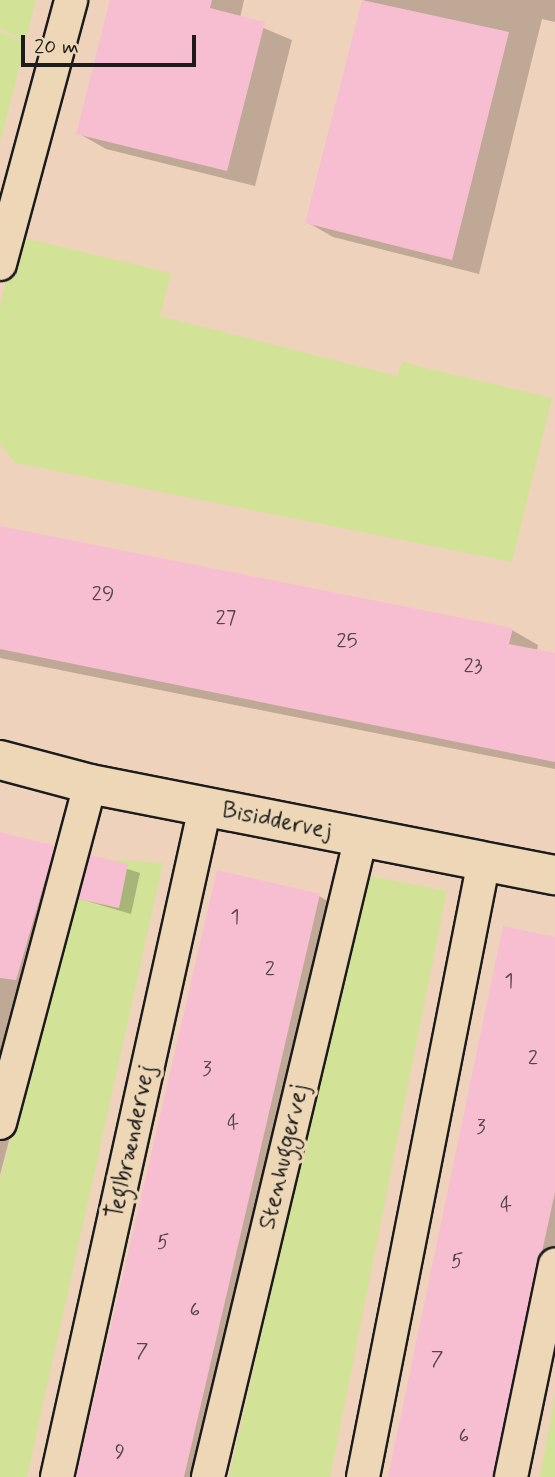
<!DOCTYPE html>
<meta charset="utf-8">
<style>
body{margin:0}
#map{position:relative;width:555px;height:1477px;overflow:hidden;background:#efd2bc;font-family:Mynerve,sans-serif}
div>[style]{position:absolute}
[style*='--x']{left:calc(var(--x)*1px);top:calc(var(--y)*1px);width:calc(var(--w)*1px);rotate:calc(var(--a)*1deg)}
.green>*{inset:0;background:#d2e397}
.shadow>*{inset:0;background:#0003}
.building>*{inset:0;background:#f7bed2}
.roads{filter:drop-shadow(2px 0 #1c1c1c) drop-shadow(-2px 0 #1c1c1c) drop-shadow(0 2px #1c1c1c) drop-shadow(0 -2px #1c1c1c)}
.lane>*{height:32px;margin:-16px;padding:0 16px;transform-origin:16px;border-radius:16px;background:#edd7b6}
.street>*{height:38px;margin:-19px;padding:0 19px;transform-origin:19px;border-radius:19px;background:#edd7b6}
span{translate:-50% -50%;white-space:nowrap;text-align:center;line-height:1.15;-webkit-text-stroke:7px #edd7b6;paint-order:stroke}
.number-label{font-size:21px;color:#53444a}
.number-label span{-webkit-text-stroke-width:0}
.street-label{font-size:24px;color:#1c1c1c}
.scale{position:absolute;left:21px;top:35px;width:175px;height:32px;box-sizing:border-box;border:4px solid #1c1c1c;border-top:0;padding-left:9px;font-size:21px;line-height:24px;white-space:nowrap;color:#1c1c1c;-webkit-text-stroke:5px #edd7b6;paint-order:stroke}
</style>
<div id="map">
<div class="green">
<i style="clip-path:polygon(0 0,36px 0,26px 39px,0 30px)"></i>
<i style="clip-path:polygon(0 32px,26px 41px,0 142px)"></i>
<i style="clip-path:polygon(16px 236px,171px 273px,160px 316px,397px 376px,402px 362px,552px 398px,512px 562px,16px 463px,0 445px,0 307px)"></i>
<i style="clip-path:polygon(86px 857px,163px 863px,27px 1477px,0 1477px,0 1179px)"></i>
<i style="clip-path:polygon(365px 875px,447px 891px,330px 1477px,229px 1477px)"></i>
<i style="clip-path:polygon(555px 1393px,555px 1477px,540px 1477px)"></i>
</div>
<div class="shadow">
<i style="clip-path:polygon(112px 0,244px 0,240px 18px,292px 40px,255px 186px,106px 149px,78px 133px)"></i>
<i style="clip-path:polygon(364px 0,555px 0,555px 22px,542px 19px,479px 274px,333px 237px,307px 222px)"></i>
<i style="clip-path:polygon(0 527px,512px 630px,538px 645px,537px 651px,555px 655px,555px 769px,0 658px)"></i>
<i style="clip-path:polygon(0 834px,54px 847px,82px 863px,0 1175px)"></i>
<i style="clip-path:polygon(91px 857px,140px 873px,131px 914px,80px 899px)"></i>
<i style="clip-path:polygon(319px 896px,347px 912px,215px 1477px,78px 1477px)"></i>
<i style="clip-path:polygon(555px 939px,555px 1339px,526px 1477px,389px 1477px)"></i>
</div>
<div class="building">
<i style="clip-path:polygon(110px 0,212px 0,210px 8px,265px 22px,227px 171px,76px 134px)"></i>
<i style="clip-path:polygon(362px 0,509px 32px,452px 260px,305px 223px)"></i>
<i style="clip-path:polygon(0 526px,513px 628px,509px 644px,555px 653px,555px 762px,0 649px)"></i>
<i style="clip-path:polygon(0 832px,55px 846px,16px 980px,0 978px)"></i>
<i style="clip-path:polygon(90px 855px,128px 864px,119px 908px,78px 899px)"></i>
<i style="clip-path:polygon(217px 870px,320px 894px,184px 1477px,76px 1477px)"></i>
<i style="clip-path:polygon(503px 926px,555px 937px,555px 1192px,493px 1477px,388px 1477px)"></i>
</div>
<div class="roads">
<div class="lane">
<i style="--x:0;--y:264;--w:273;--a:-74.9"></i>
<i style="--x:0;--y:1123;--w:351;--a:-75.1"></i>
<i style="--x:57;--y:1477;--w:686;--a:-77.54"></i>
<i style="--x:208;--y:1477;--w:658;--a:-76.56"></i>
<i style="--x:363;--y:1477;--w:628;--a:-78.89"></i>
<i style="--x:511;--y:1477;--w:217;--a:-78.3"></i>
</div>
<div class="street">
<i style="--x:0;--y:760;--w:93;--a:14.9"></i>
<i style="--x:90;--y:784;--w:474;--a:11.1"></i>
</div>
</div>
<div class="number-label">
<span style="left:103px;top:594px">29</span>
<span style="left:226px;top:618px">27</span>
<span style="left:347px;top:641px">25</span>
<span style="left:473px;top:666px">23</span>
<span style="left:235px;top:917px">1</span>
<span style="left:270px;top:969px">2</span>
<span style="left:509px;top:981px">1</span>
<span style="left:533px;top:1058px">2</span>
<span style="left:207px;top:1069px">3</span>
<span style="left:233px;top:1123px">4</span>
<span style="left:481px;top:1127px">3</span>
<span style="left:506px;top:1205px">4</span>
<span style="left:163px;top:1242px">5</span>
<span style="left:457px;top:1261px">5</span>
<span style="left:195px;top:1310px">6</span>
<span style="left:142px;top:1351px">7</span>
<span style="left:437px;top:1359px">7</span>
<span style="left:464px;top:1436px">6</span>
<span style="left:120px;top:1452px">9</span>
</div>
<div class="street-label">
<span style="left:277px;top:821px;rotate:11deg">Bisiddervej</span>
<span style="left:131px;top:1142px;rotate:-78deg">Teglbrændervej</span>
<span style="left:284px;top:1157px;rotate:-77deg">Stenhuggervej</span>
</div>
<div class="scale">20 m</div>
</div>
